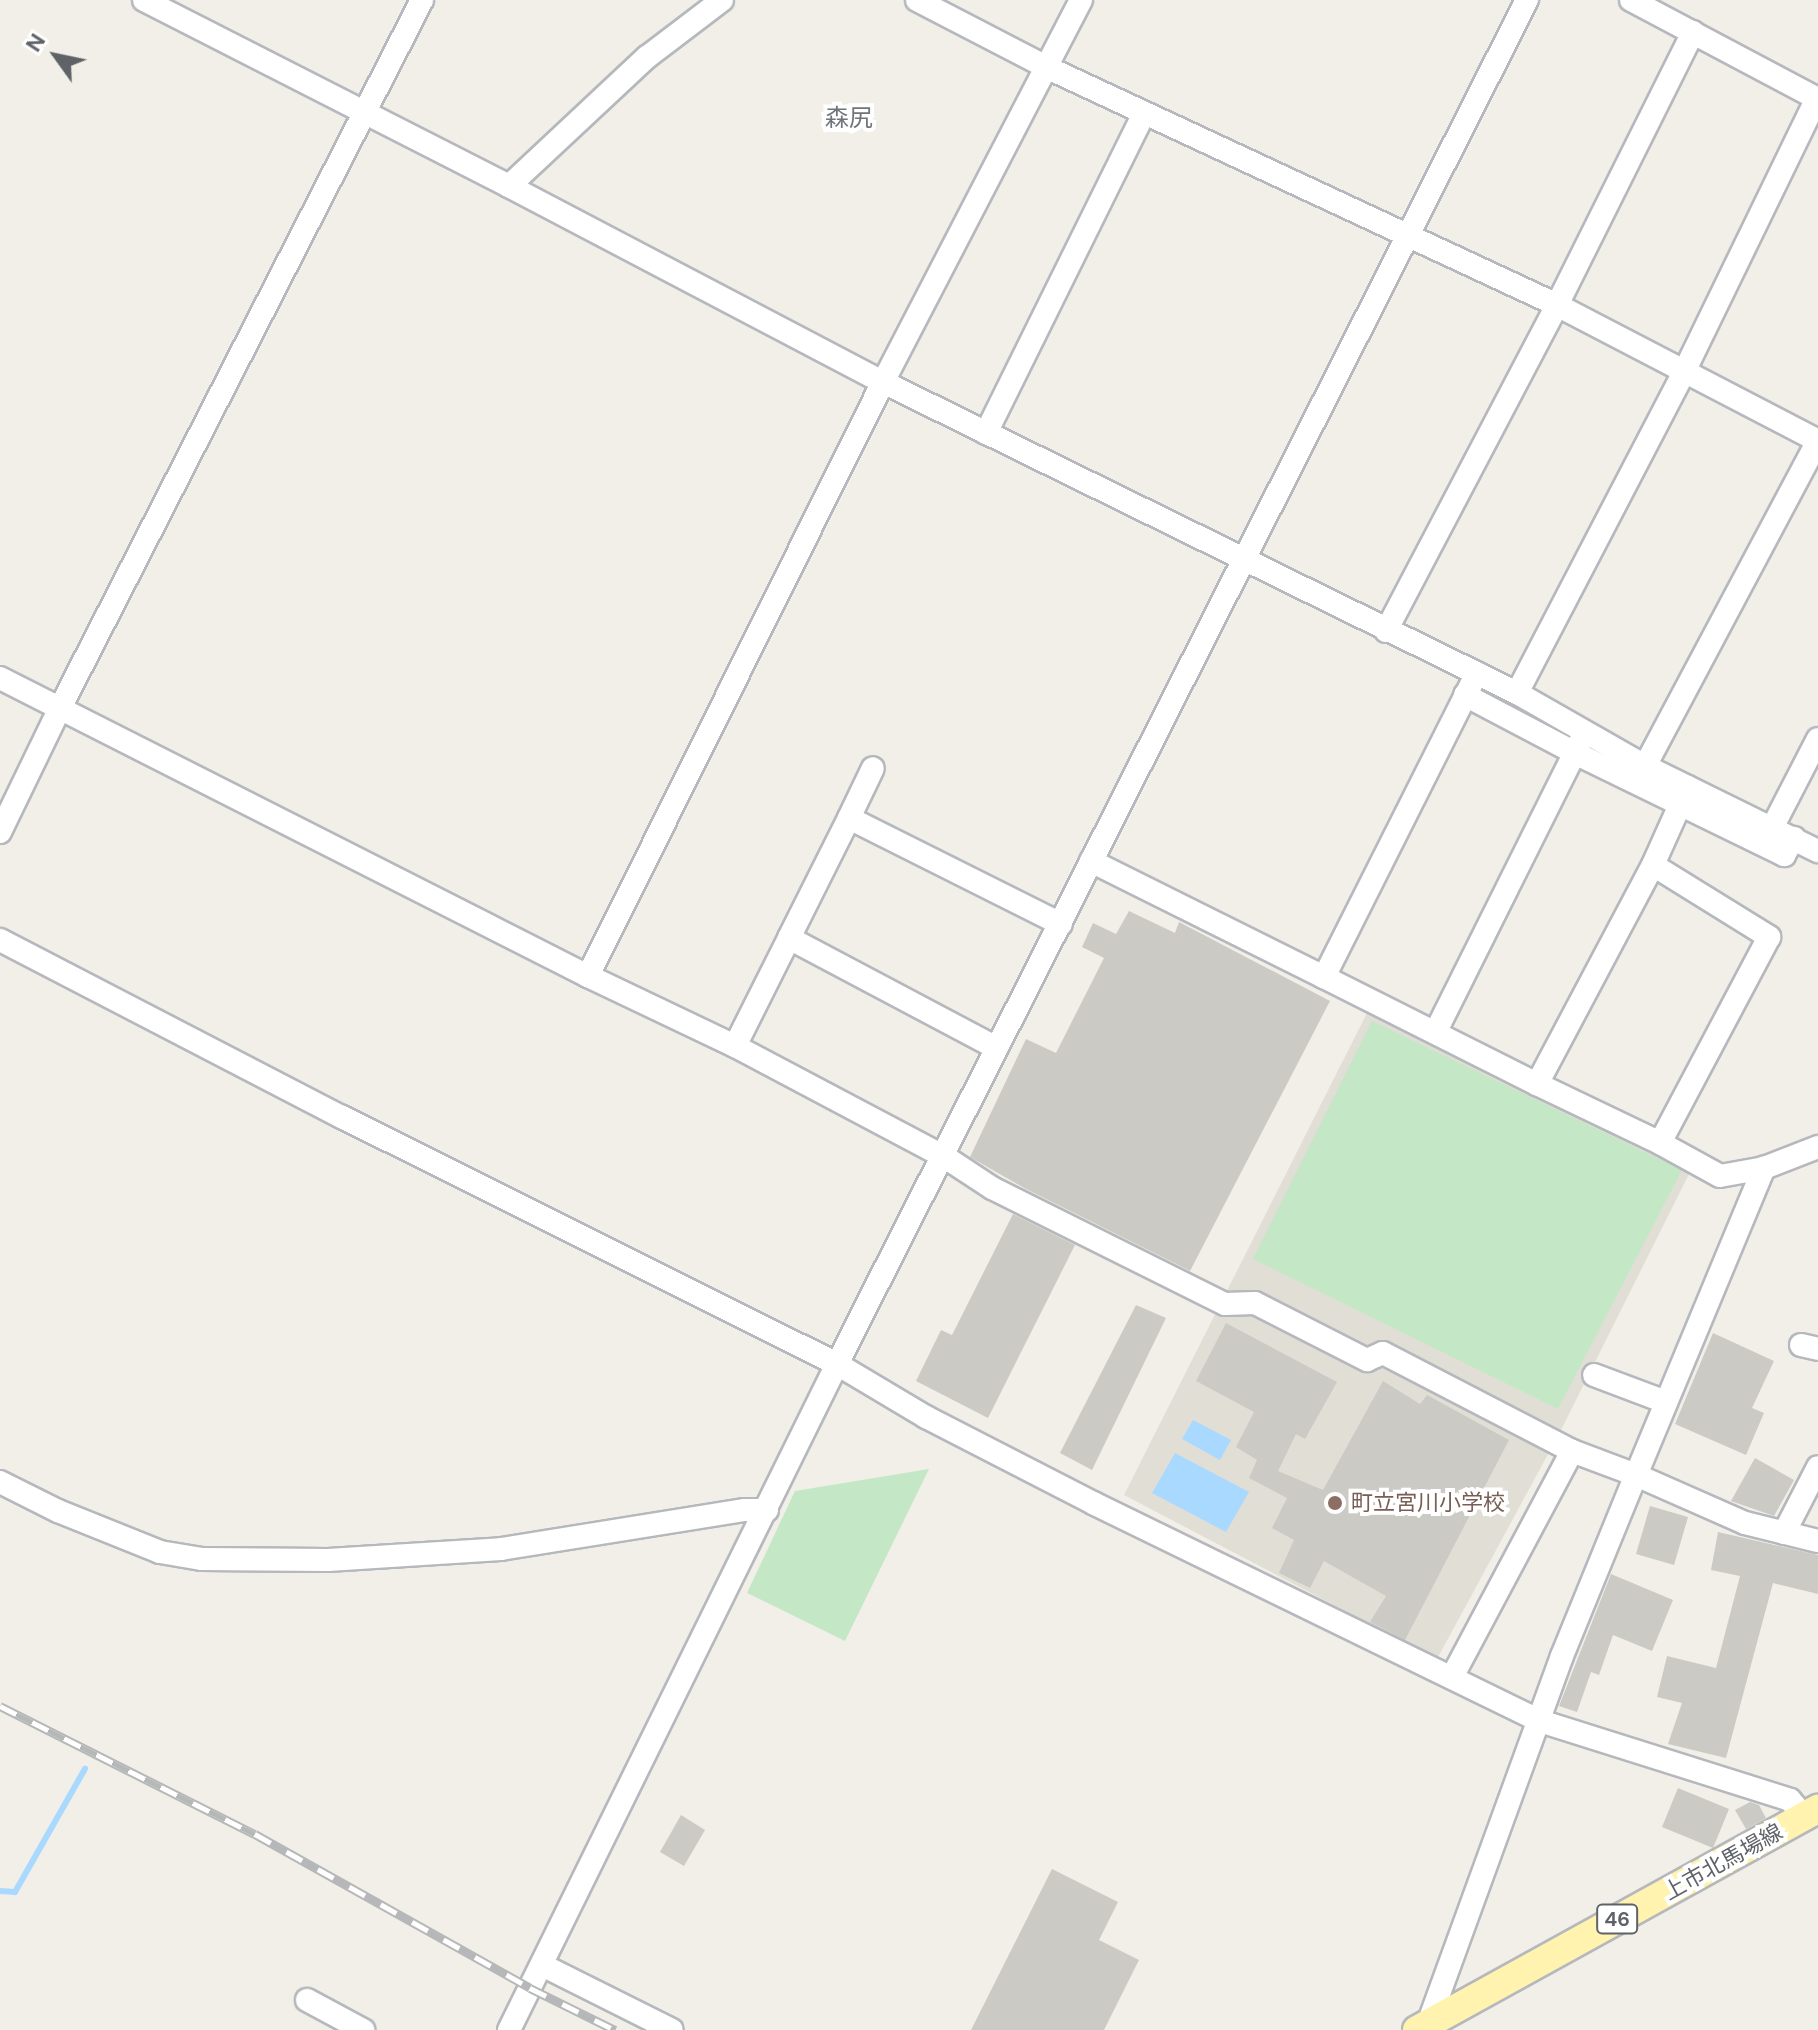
<!DOCTYPE html>
<meta charset="utf-8">
<style>
body{margin:0}
#map{position:relative;width:1818px;height:2030px;overflow:hidden;background:#f1efe8;font-family:"DM Sans","Noto Sans JP",sans-serif}
div>[style]{position:absolute}
[style*='--x']{left:calc(var(--x)*1px);top:calc(var(--y)*1px);width:calc(var(--w)*1px);rotate:calc(var(--a)*1deg)}
.education>*{inset:0;background:#e1ded6}
.green>*{inset:0;background:#c4e8c5}
.water>*{inset:0;background:#aad9ff}
.stream>*{height:6px;margin:-3px;padding:0 3px;transform-origin:3px;border-radius:3px;background:#aad9ff}
.building>*{inset:0;background:#cccac5}
.roads{filter:drop-shadow(2px 0 #b5b8bc) drop-shadow(-2px 0 #b5b8bc) drop-shadow(0 2px #b5b8bc) drop-shadow(0 -2px #b5b8bc)}
.minor>*{height:22px;margin:-11px;padding:0 11px;transform-origin:11px;border-radius:11px;background:#fff}
.major>*{height:28px;margin:-14px;padding:0 14px;transform-origin:14px;border-radius:14px;background:#fff3af}
.rail>*{height:9px;margin-top:-4.5px;transform-origin:0;background:repeating-linear-gradient(90deg,#fff 0 18px,#b6b7b8 0 36px);box-sizing:border-box;border-block:2px solid #b6b7b8}
.dots>*{width:22px;height:22px;translate:-50% -50%;box-sizing:border-box;border:4px solid #fff;border-radius:50%}
span{translate:-50% -50%;white-space:nowrap;text-align:center;line-height:1.15;-webkit-text-stroke:8px #fff;paint-order:stroke}
.shield-label span{padding:2px 6px;background:#fff;border:2px solid;border-radius:6px;-webkit-text-stroke-width:0}
.shield-label{font-size:20px;color:#5f6368;font-weight:700}
.education-label{font-size:22px;color:#785e54}
.left{translate:0 -50%;text-align:left}
.street-label{font-size:22px;color:#5f6368}
.neighbourhood-label{font-size:24px;color:#70757a}
.north{position:absolute;left:16px;top:16px;width:80px;height:80px;-webkit-text-stroke:6px #fff;paint-order:stroke;rotate:303deg;font-size:22px;font-weight:700;line-height:32px;text-align:center;color:#5f6368}
.north::after{content:'';display:block;margin:auto;width:28px;height:36px;background:#5f6368;clip-path:polygon(50% 0,100% 100%,50% 72%,0 100%)}
</style>
<div id="map">
<div class="education">
<i style="clip-path:polygon(1369px 1009px,1691px 1170px,1559px 1434px,1437px 1659px,1124px 1495px)"></i>
</div>
<div class="green">
<i style="clip-path:polygon(1372px 1021px,1682px 1170px,1558px 1409px,1253px 1259px)"></i>
<i style="clip-path:polygon(929px 1469px,845px 1641px,747px 1593px,795px 1491px)"></i>
</div>
<div class="water">
<i style="clip-path:polygon(1193px 1420px,1231px 1440px,1220px 1460px,1182px 1439px)"></i>
<i style="clip-path:polygon(1175px 1453px,1249px 1492px,1226px 1532px,1152px 1493px)"></i>
</div>
<div class="stream">
<i style="--x:0;--y:1891;--w:15;--a:4"></i>
<i style="--x:15;--y:1892;--w:142;--a:-60.4"></i>
</div>
<div class="building">
<i style="clip-path:polygon(1129px 911px,1175px 933px,1179px 922px,1330px 1001px,1190px 1271px,1026px 1189px,970px 1157px,1026px 1039px,1056px 1053px,1104px 958px,1082px 947px,1093px 923px,1116px 934px)"></i>
<i style="clip-path:polygon(1013px 1214px,1075px 1245px,988px 1418px,916px 1381px,941px 1330px,952px 1335px)"></i>
<i style="clip-path:polygon(1136px 1305px,1166px 1318px,1092px 1470px,1060px 1453px)"></i>
<i style="clip-path:polygon(1226px 1323px,1337px 1382px,1305px 1439px,1296px 1434px,1278px 1471px,1323px 1490px,1383px 1381px,1420px 1404px,1427px 1395px,1509px 1440px,1405px 1640px,1370px 1622px,1386px 1596px,1324px 1561px,1310px 1588px,1279px 1573px,1294px 1540px,1272px 1528px,1287px 1498px,1249px 1478px,1257px 1460px,1236px 1447px,1254px 1412px,1196px 1381px)"></i>
<i style="clip-path:polygon(1713px 1333px,1774px 1361px,1752px 1408px,1764px 1413px,1746px 1455px,1675px 1424px)"></i>
<i style="clip-path:polygon(1755px 1458px,1794px 1480px,1774px 1516px,1731px 1501px)"></i>
<i style="clip-path:polygon(1650px 1506px,1688px 1517px,1674px 1565px,1636px 1554px)"></i>
<i style="clip-path:polygon(1718px 1532px,1818px 1555px,1818px 1594px,1773px 1583px,1726px 1758px,1668px 1744px,1682px 1703px,1657px 1697px,1667px 1656px,1716px 1668px,1740px 1576px,1711px 1570px)"></i>
<i style="clip-path:polygon(1611px 1574px,1673px 1600px,1652px 1651px,1613px 1635px,1599px 1675px,1591px 1672px,1577px 1712px,1559px 1706px)"></i>
<i style="clip-path:polygon(1678px 1788px,1729px 1809px,1713px 1848px,1662px 1827px)"></i>
<i style="clip-path:polygon(1750px 1802px,1759px 1805px,1766px 1818px,1746px 1829px,1735px 1810px)"></i>
<i style="clip-path:polygon(681px 1815px,705px 1830px,684px 1866px,660px 1852px)"></i>
<i style="clip-path:polygon(1052px 1869px,1118px 1902px,1099px 1940px,1139px 1960px,1104px 2030px,971px 2030px)"></i>
</div>
<div class="roads">
<div class="minor">
<i style="--x:144;--y:0;--w:410;--a:27"></i>
<i style="--x:509;--y:186;--w:422;--a:27.7"></i>
<i style="--x:883;--y:382;--w:706;--a:26.13"></i>
<i style="--x:1517;--y:693;--w:147;--a:29.7"></i>
<i style="--x:1645;--y:766;--w:193;--a:26.2"></i>
<i style="--x:917;--y:0;--w:145;--a:27.4"></i>
<i style="--x:1046;--y:67;--w:564;--a:24.97"></i>
<i style="--x:1557;--y:305;--w:294;--a:27.5"></i>
<i style="--x:1631;--y:0;--w:212;--a:27.9"></i>
<i style="--x:509;--y:186;--w:189;--a:-43.1"></i>
<i style="--x:647;--y:57;--w:94;--a:-37.2"></i>
<i style="--x:986;--y:433;--w:357;--a:-63.7"></i>
<i style="--x:1386;--y:631;--w:368;--a:-62.3"></i>
<i style="--x:1557;--y:305;--w:305;--a:-63.5"></i>
<i style="--x:0;--y:678;--w:659;--a:26.88"></i>
<i style="--x:588;--y:976;--w:163;--a:25.5"></i>
<i style="--x:735;--y:1046;--w:238;--a:27.9"></i>
<i style="--x:945;--y:1157;--w:56;--a:33.4"></i>
<i style="--x:992;--y:1188;--w:260;--a:26.5"></i>
<i style="--x:1225;--y:1304;--w:30;--a:-2"></i>
<i style="--x:1255;--y:1303;--w:126;--a:27"></i>
<i style="--x:1367;--y:1360;--w:17;--a:-24"></i>
<i style="--x:1383;--y:1353;--w:213;--a:27.4"></i>
<i style="--x:1517;--y:693;--w:360;--a:-62.5"></i>
<i style="--x:1683;--y:374;--w:307;--a:-64.1"></i>
<i style="--x:1465;--y:695;--w:124;--a:27.8"></i>
<i style="--x:1575;--y:753;--w:233;--a:26"></i>
<i style="--x:1784;--y:855;--w:20;--a:-60"></i>
<i style="--x:1645;--y:766;--w:368;--a:-62"></i>
<i style="--x:1688;--y:787;--w:85;--a:114.2"></i>
<i style="--x:1653;--y:865;--w:137;--a:31.8"></i>
<i style="--x:1769;--y:937;--w:233;--a:117.9"></i>
<i style="--x:1660;--y:1143;--w:68;--a:28.8"></i>
<i style="--x:1720;--y:1176;--w:45;--a:-10.3"></i>
<i style="--x:849;--y:818;--w:55;--a:-64.4"></i>
<i style="--x:1772;--y:828;--w:100;--a:-62.7"></i>
<i style="--x:0;--y:832;--w:138;--a:-64.2"></i>
<i style="--x:60;--y:708;--w:795;--a:-62.92"></i>
<i style="--x:1091;--y:861;--w:260;--a:26.5"></i>
<i style="--x:1324;--y:977;--w:340;--a:-63.3"></i>
<i style="--x:1653;--y:865;--w:248;--a:117.9"></i>
<i style="--x:1537;--y:1084;--w:136;--a:25.6"></i>
<i style="--x:789;--y:938;--w:134;--a:-63.4"></i>
<i style="--x:849;--y:818;--w:237;--a:26.6"></i>
<i style="--x:0;--y:940;--w:385;--a:27.4"></i>
<i style="--x:342;--y:1117;--w:553;--a:26.52"></i>
<i style="--x:837;--y:1364;--w:104;--a:30.8"></i>
<i style="--x:926;--y:1417;--w:188;--a:27.2"></i>
<i style="--x:1093;--y:1503;--w:497;--a:26"></i>
<i style="--x:1540;--y:1721;--w:262;--a:17.5"></i>
<i style="--x:1790;--y:1800;--w:23;--a:49"></i>
<i style="--x:588;--y:976;--w:663;--a:-63.59"></i>
<i style="--x:883;--y:382;--w:430;--a:-62.6"></i>
<i style="--x:1324;--y:977;--w:238;--a:26.7"></i>
<i style="--x:1436;--y:1031;--w:323;--a:-63.5"></i>
<i style="--x:735;--y:1046;--w:121;--a:-63.4"></i>
<i style="--x:789;--y:938;--w:235;--a:27.9"></i>
<i style="--x:1801;--y:1345;--w:17;--a:13"></i>
<i style="--x:1594;--y:1375;--w:77;--a:20.6"></i>
<i style="--x:0;--y:1482;--w:65;--a:26.6"></i>
<i style="--x:58;--y:1511;--w:110;--a:21.9"></i>
<i style="--x:160;--y:1552;--w:43;--a:9.5"></i>
<i style="--x:202;--y:1559;--w:126;--a:0.5"></i>
<i style="--x:328;--y:1560;--w:173;--a:-3.6"></i>
<i style="--x:501;--y:1549;--w:247;--a:-9.1"></i>
<i style="--x:745;--y:1510;--w:22;--a:0"></i>
<i style="--x:1784;--y:1533;--w:74;--a:-62.7"></i>
<i style="--x:1452;--y:1677;--w:256;--a:-62"></i>
<i style="--x:1572;--y:1451;--w:68;--a:20.6"></i>
<i style="--x:1636;--y:1475;--w:333;--a:-67.4"></i>
<i style="--x:1764;--y:1168;--w:58;--a:-21.3"></i>
<i style="--x:542;--y:1965;--w:145;--a:26.6"></i>
<i style="--x:307;--y:2000;--w:64;--a:28.2"></i>
<i style="--x:1428;--y:2024;--w:392;--a:-70"></i>
<i style="--x:1562;--y:1656;--w:196;--a:-67.8"></i>
<i style="--x:1636;--y:1475;--w:119;--a:23.8"></i>
<i style="--x:1745;--y:1523;--w:75;--a:13.9"></i>
<i style="--x:509;--y:2030;--w:742;--a:-63.78"></i>
<i style="--x:837;--y:1364;--w:1529;--a:-63.17"></i>
</div>
<div class="major">
<i style="--x:1417;--y:2030;--w:458;--a:-28.9"></i>
</div>
</div>
<div class="rail">
<i style="--x:0;--y:1706;--w:285;--a:26.7"></i>
<i style="--x:255;--y:1834;--w:315;--a:29.2"></i>
<i style="--x:530;--y:1988;--w:95;--a:26.3"></i>
</div>
<div class="dots">
<i style="left:1335px;top:1503px;background:#8d6e63"></i>
</div>
<div class="shield-label">
<span style="left:1617px;top:1919px">46</span>
</div>
<div class="education-label">
<span class="left" style="left:1351px;top:1503px">町立宮川小学校</span>
</div>
<div class="street-label">
<span style="left:1723px;top:1862px;rotate:-29deg">上市北馬場線</span>
</div>
<div class="neighbourhood-label">
<span style="left:849px;top:118px">森尻</span>
</div>
<div class="north">N</div>
</div>
